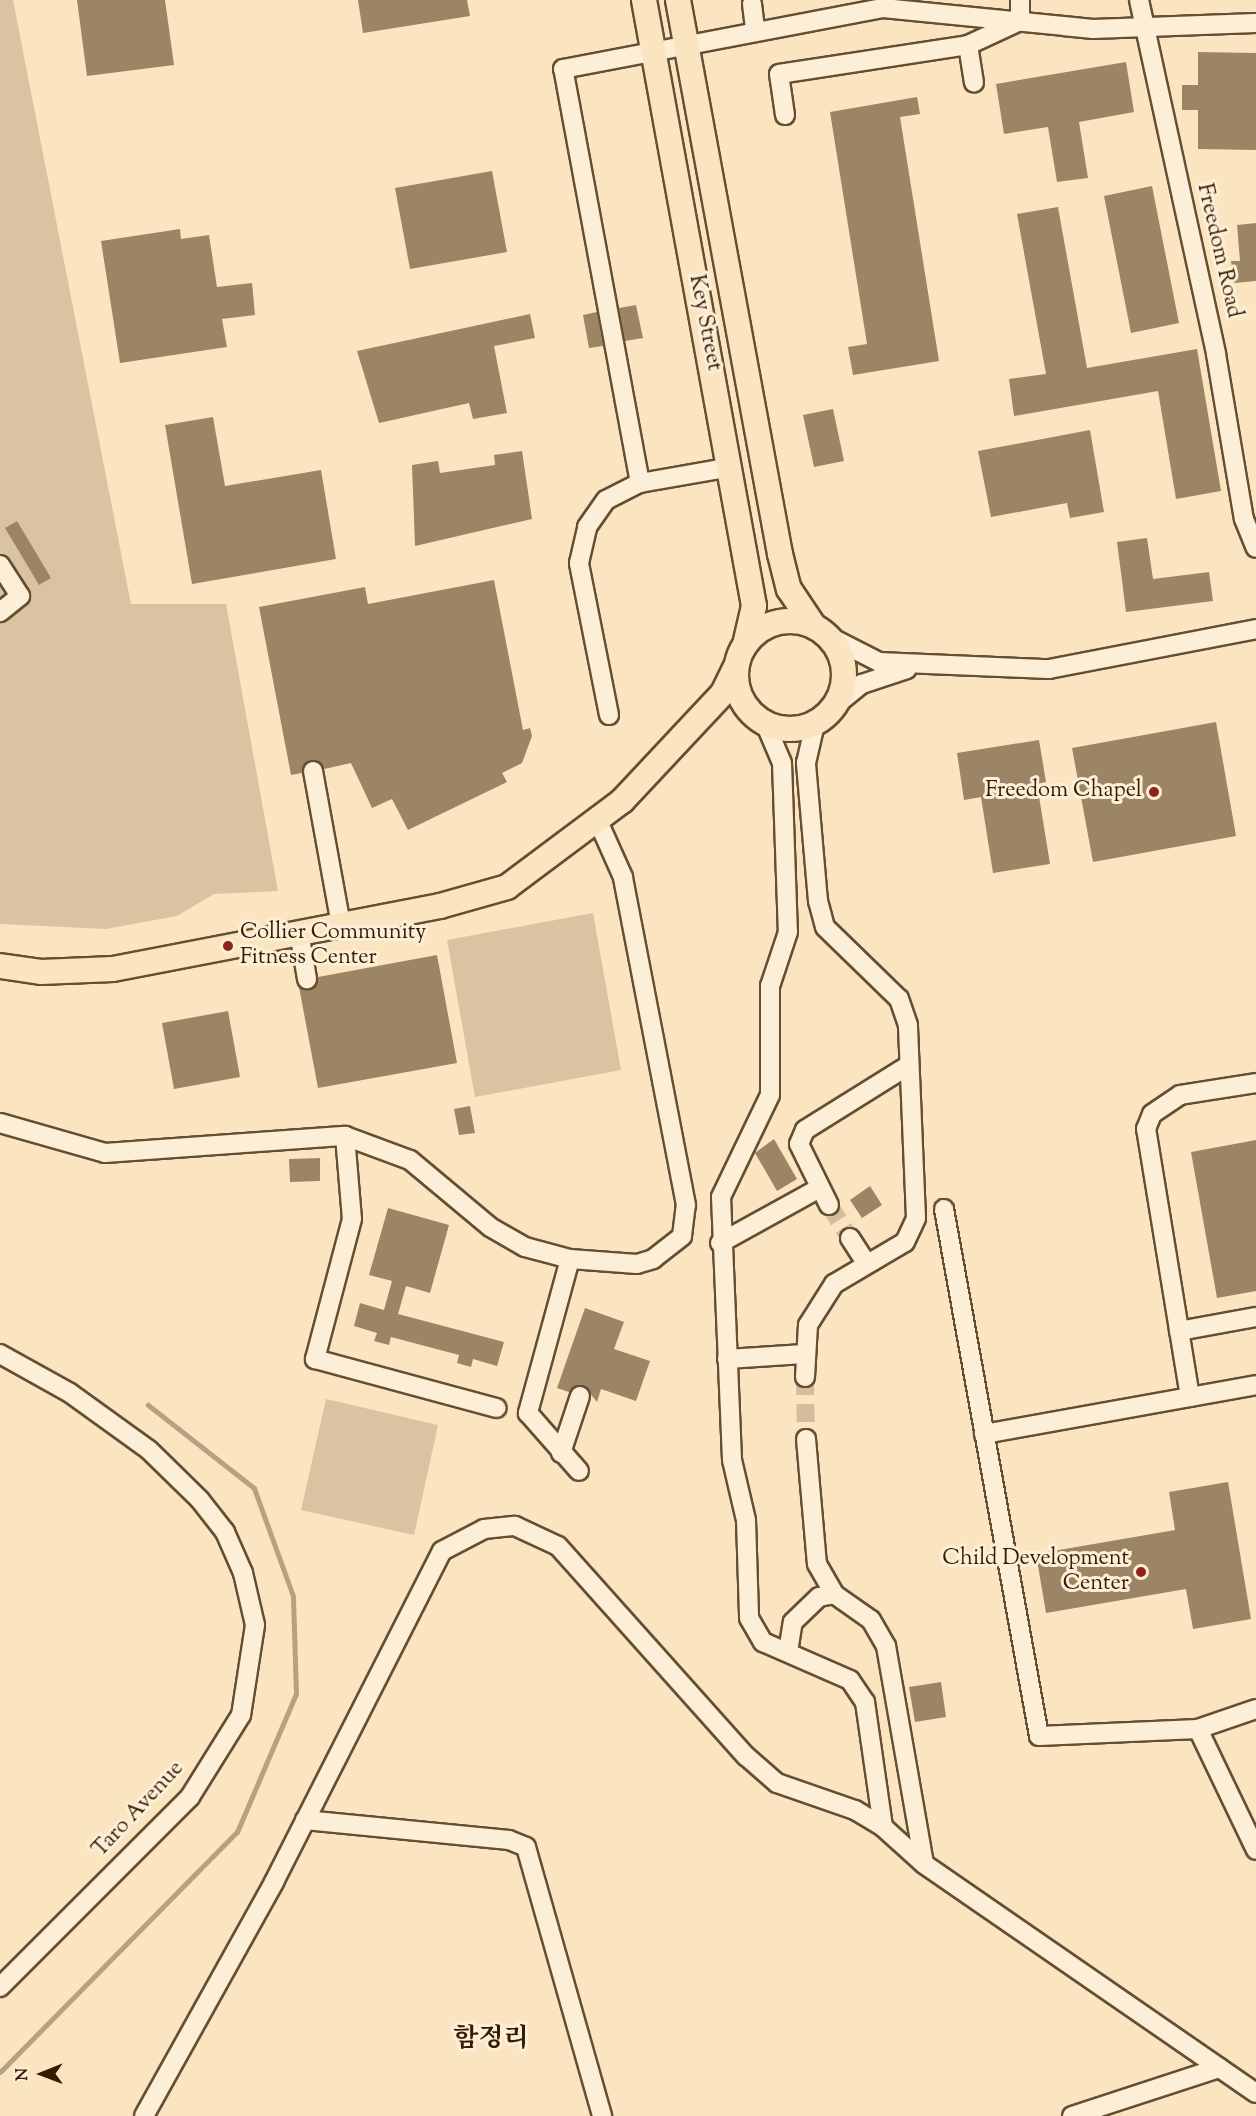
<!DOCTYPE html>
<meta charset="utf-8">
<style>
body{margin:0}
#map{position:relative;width:1256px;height:2116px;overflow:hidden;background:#fbe5c1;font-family:"Sorts Mill Goudy","Noto Serif KR",serif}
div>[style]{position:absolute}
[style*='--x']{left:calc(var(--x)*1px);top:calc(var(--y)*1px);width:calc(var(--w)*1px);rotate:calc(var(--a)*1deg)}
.green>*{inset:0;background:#d9c3a1}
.stream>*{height:5px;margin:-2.5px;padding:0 2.5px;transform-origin:2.5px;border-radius:2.5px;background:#b7a180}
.building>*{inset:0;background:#9b8565}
.minor-tunnel>*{height:18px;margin-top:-9px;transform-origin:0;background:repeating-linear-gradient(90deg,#d3bd9b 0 18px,transparent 0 27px)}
.roads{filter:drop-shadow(2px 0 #654e32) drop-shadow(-2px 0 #654e32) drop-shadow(0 2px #654e32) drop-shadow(0 -2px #654e32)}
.minor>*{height:18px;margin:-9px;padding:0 9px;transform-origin:9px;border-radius:9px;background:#fceed7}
.major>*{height:24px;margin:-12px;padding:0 12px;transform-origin:12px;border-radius:12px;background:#fbe5c1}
.major>.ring{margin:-12px;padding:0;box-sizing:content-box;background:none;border:24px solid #fbe5c1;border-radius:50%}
.dots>*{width:16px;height:16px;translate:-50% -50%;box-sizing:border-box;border:3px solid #fceed7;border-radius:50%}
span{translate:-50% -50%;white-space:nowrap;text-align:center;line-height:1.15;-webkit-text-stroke:6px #fceed7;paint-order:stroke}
.street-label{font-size:22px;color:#331c02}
.poi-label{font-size:22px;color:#331c02}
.right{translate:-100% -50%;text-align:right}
.left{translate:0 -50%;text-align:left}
.quarter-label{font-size:26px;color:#331c02;font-weight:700}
.north{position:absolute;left:12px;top:2044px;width:60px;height:60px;-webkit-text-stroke:4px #fceed7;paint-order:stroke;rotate:269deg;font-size:16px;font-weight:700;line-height:24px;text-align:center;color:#331c02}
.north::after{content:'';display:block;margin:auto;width:21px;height:27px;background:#331c02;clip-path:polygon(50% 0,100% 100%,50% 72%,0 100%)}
</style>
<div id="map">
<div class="green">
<i style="clip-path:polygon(0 0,13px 0,131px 604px,226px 604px,278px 891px,214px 894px,177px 916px,106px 929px,0 924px)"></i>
<i style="clip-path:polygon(593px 913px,621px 1070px,475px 1097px,447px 940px)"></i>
<i style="clip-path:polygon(326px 1399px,438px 1425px,414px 1535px,301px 1510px)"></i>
</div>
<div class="stream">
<i style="--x:0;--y:2072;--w:337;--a:-45.4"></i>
<i style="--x:237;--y:1832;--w:150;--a:-66.9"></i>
<i style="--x:296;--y:1694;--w:98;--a:-91.8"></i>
<i style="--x:293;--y:1596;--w:115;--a:-109.9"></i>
<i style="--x:254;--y:1488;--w:135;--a:-141.9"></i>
</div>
<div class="building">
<i style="clip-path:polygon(77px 0,165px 0,174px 65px,87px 76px)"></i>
<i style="clip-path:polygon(358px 0,467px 0,470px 16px,363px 33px)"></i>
<i style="clip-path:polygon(1198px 52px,1256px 53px,1256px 150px,1198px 149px,1198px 110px,1182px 110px,1182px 85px,1198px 85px)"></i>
<i style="clip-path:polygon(1126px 62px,1134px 112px,1079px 122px,1088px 178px,1057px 182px,1048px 127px,1004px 134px,996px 84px)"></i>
<i style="clip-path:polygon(917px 97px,920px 114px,900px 117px,939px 361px,853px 375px,848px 347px,867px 344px,830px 112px)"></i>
<i style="clip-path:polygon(492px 171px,507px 252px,410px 269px,395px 188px)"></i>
<i style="clip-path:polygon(1152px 186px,1179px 323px,1131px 333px,1104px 196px)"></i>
<i style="clip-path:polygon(1058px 207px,1087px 368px,1197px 349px,1221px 491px,1176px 499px,1158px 391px,1014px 416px,1009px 379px,1046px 374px,1017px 214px)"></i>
<i style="clip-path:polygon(1256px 223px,1256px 281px,1234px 283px,1231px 261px,1240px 261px,1237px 225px)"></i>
<i style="clip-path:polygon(180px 229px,181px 239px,209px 235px,217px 287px,252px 283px,255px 315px,222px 319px,227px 347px,120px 363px,101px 241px)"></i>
<i style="clip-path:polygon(636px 305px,643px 338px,625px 341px,619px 308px)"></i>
<i style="clip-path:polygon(597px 312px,603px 346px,589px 348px,583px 315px)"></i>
<i style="clip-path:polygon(530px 314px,535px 338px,494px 346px,507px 413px,473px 419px,469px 403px,379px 423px,357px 351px)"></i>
<i style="clip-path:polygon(833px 409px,844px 461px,814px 467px,803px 415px)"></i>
<i style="clip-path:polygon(213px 417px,225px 486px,321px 470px,336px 559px,192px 584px,165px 425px)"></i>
<i style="clip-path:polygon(1090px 430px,1104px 512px,1070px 518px,1067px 503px,991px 517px,978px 451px)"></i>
<i style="clip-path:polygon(522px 451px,532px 519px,415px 546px,412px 465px,438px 461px,440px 473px,495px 465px,494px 455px)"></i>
<i style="clip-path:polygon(17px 521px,51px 578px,39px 585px,5px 528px)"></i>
<i style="clip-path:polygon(1147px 538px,1153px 579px,1209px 572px,1213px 601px,1126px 612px,1117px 542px)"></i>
<i style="clip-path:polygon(494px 580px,523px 730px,530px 728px,532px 736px,522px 763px,502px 773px,507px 782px,408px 830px,392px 799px,372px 808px,351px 763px,324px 769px,310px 760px,302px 773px,291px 775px,259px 607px,365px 587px,368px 604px)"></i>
<i style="clip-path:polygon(1216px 722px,1236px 836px,1093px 862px,1072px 748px)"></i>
<i style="clip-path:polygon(1039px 740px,1046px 782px,1037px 784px,1050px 864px,993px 873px,981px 797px,964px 800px,957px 753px)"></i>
<i style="clip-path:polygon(437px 955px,457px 1063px,318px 1088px,299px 987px,314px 988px,318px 977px)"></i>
<i style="clip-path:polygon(228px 1011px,240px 1077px,174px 1089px,162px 1023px)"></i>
<i style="clip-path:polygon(470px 1106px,475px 1133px,459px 1135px,454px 1109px)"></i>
<i style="clip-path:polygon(774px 1139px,797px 1179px,777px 1191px,755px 1153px)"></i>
<i style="clip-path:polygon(1256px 1140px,1256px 1291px,1217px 1298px,1191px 1152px)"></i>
<i style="clip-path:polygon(320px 1158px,320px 1181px,290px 1182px,289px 1159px)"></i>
<i style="clip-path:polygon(870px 1186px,882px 1205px,862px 1218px,850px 1200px)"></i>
<i style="clip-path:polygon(388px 1208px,449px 1225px,430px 1293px,406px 1286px,398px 1314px,504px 1342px,497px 1366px,473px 1359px,471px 1367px,457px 1363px,459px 1355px,391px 1337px,389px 1345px,374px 1341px,377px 1333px,354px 1326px,360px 1303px,384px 1310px,392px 1281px,369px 1275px)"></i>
<i style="clip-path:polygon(585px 1308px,624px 1322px,614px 1349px,650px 1361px,636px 1401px,601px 1389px,597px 1402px,584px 1386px,569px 1392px,557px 1388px)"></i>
<i style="clip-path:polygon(1228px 1482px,1251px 1619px,1193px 1629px,1186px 1589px,1046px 1613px,1036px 1554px,1175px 1530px,1169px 1492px)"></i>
<i style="clip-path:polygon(941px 1682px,946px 1717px,915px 1722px,909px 1687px)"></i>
</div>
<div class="minor-tunnel">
<i style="--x:829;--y:1205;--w:39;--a:58"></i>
<i style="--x:805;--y:1377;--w:62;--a:89.1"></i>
</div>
<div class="roads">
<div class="minor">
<i style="--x:1139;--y:0;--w:362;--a:77.7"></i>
<i style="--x:1216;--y:354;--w:167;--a:80.4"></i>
<i style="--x:1244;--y:519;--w:31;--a:68"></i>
<i style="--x:752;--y:4;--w:24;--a:83"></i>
<i style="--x:968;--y:45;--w:38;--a:81"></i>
<i style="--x:785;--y:115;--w:41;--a:-98.3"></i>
<i style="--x:779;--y:74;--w:191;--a:-8.7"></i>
<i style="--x:968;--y:45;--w:57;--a:-24.8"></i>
<i style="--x:1020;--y:21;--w:21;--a:-90"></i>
<i style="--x:640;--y:483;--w:421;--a:-100.5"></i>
<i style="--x:563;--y:69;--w:326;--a:-10.8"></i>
<i style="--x:883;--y:8;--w:211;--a:5.7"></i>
<i style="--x:1093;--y:29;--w:163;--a:-2.1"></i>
<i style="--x:0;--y:565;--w:37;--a:57"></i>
<i style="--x:20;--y:596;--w:26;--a:141"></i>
<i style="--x:830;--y:637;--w:55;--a:27"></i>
<i style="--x:879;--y:662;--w:170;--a:2.4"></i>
<i style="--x:1049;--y:669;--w:211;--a:-10.9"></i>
<i style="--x:837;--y:704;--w:32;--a:-39"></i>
<i style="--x:862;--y:684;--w:47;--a:-18.4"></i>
<i style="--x:609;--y:715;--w:155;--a:-101.2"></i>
<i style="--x:579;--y:563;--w:37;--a:-77"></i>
<i style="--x:587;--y:527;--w:33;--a:-55"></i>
<i style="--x:606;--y:500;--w:38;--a:-27"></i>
<i style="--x:640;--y:483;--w:92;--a:-10"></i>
<i style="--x:765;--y:723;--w:43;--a:67"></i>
<i style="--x:782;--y:763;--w:169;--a:88"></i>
<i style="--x:788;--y:932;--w:57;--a:108.4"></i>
<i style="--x:770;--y:986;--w:109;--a:90"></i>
<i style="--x:770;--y:1095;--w:113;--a:115.7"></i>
<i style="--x:721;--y:1197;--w:263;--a:87.6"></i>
<i style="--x:732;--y:1460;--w:62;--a:76.9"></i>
<i style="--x:746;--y:1520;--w:98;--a:88.2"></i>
<i style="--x:749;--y:1618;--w:28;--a:60"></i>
<i style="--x:763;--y:1642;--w:95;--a:23.6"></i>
<i style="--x:850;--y:1680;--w:27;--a:56"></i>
<i style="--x:865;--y:1702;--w:126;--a:81.8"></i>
<i style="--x:313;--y:771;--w:157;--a:79.7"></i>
<i style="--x:299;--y:932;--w:48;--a:80.3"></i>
<i style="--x:0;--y:1123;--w:109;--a:15.9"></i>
<i style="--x:105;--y:1153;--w:241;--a:-4.1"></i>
<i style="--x:345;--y:1136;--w:69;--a:20.3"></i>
<i style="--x:410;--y:1160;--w:104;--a:39.9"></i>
<i style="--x:490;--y:1227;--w:40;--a:29.7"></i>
<i style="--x:525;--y:1247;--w:47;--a:14.9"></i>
<i style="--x:570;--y:1259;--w:67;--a:4.3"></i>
<i style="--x:637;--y:1264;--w:17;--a:-17"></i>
<i style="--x:653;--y:1259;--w:37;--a:-38"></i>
<i style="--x:682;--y:1236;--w:31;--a:-83"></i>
<i style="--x:686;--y:1205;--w:334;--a:-100.9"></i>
<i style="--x:623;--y:877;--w:61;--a:-114.1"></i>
<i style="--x:345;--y:1136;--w:83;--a:85.2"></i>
<i style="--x:352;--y:1219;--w:145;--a:104.8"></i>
<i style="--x:315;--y:1359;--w:188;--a:15.1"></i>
<i style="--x:829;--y:1205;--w:68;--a:-116.2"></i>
<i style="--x:799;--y:1144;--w:15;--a:-67"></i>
<i style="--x:805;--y:1130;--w:123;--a:-32"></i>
<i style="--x:944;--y:1209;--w:535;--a:79.78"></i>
<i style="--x:1039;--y:1736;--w:159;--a:-2.5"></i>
<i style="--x:850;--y:1238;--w:31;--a:57"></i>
<i style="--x:720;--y:1243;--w:112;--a:-28.9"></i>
<i style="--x:570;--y:1259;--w:160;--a:105.3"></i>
<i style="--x:528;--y:1413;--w:77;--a:48.7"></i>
<i style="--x:1179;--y:1331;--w:78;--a:-10.3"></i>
<i style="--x:0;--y:1354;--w:80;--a:29.1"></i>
<i style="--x:70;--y:1393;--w:97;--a:35.8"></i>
<i style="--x:149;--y:1450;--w:71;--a:44.4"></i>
<i style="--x:200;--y:1500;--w:41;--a:52"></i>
<i style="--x:225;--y:1532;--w:45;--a:66.3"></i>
<i style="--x:243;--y:1573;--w:53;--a:77"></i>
<i style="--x:255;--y:1625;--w:91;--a:98.8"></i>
<i style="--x:241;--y:1715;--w:97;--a:121.9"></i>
<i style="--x:190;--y:1797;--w:269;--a:135"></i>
<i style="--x:727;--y:1359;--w:77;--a:-3.7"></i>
<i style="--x:805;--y:1377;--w:52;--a:-86.7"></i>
<i style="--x:808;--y:1325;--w:49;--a:-57.6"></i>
<i style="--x:834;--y:1284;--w:82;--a:-30.6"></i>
<i style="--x:905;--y:1242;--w:26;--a:-65"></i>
<i style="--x:916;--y:1218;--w:193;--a:-92.4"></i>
<i style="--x:908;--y:1025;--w:28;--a:-109"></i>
<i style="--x:899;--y:999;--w:103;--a:-135.8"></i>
<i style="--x:825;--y:927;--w:27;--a:-105"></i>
<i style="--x:818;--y:901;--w:139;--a:-95"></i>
<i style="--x:806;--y:763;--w:40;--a:-77"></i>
<i style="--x:1190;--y:1397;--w:272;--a:-99.3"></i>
<i style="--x:1146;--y:1129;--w:16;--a:-68"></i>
<i style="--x:1152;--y:1114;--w:34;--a:-34"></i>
<i style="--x:1180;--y:1095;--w:77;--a:-9"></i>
<i style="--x:984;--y:1434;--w:276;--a:-10.2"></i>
<i style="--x:806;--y:1439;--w:125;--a:85"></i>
<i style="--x:817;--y:1564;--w:34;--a:60"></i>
<i style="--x:834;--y:1594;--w:45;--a:35.1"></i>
<i style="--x:871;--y:1620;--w:30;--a:60"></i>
<i style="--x:886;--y:1646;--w:221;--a:80.1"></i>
<i style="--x:561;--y:1453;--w:60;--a:-71.6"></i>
<i style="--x:788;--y:1652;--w:30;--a:-81"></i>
<i style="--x:793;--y:1622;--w:36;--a:-44"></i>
<i style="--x:819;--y:1597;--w:15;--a:-11"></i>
<i style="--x:1256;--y:1709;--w:61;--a:161"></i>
<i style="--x:1198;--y:1729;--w:134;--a:64.4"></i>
<i style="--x:305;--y:1820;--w:205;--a:5.6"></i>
<i style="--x:509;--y:1840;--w:18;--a:22"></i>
<i style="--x:526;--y:1847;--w:280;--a:74.2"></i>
<i style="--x:144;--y:2116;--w:268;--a:-60.9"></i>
<i style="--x:274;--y:1882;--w:371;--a:-63.1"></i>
<i style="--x:442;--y:1551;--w:47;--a:-27.6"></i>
<i style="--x:484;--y:1529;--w:31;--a:-6"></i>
<i style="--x:515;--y:1526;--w:47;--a:24.9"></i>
<i style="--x:558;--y:1546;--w:282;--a:48.2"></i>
<i style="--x:746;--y:1756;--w:41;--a:41.1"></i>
<i style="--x:777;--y:1783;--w:83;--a:19.1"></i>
<i style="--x:855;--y:1810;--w:33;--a:31"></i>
<i style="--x:883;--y:1827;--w:55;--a:42.1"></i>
<i style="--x:924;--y:1864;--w:403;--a:34.6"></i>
<i style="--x:1072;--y:2116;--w:155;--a:-18.1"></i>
</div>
<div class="major">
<i style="--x:644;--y:0;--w:616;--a:79.71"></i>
<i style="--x:754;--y:606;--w:40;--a:103"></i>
<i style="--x:678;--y:0;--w:563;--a:79.57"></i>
<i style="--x:780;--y:554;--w:36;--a:76"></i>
<i style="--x:789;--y:589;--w:43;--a:56.3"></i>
<i class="ring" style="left:736px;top:621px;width:84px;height:84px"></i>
<i style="--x:0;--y:966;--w:41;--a:8.3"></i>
<i style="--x:41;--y:972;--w:72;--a:-2.4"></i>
<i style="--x:113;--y:969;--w:333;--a:-10.9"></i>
<i style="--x:440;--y:906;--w:70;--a:-15.8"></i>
<i style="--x:507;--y:887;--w:144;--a:-36.8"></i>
<i style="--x:622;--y:801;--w:148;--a:-46.9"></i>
<i style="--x:723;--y:693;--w:32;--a:-64"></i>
</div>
</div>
<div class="dots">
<i style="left:1154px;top:792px;background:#8f2418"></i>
<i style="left:228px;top:946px;background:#8f2418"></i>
<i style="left:1141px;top:1572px;background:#8f2418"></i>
</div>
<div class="street-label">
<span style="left:1218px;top:251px;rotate:77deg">Freedom Road</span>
<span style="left:704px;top:323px;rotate:79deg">Key Street</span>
<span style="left:139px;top:1810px;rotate:-47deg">Taro Avenue</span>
</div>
<div class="poi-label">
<span class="right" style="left:1142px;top:792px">Freedom Chapel</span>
<span class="left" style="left:240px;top:946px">Collier Community<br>Fitness Center</span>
<span class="right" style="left:1129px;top:1572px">Child Development<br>Center</span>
</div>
<div class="quarter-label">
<span style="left:491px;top:2040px">함정리</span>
</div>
<div class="north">N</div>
</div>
